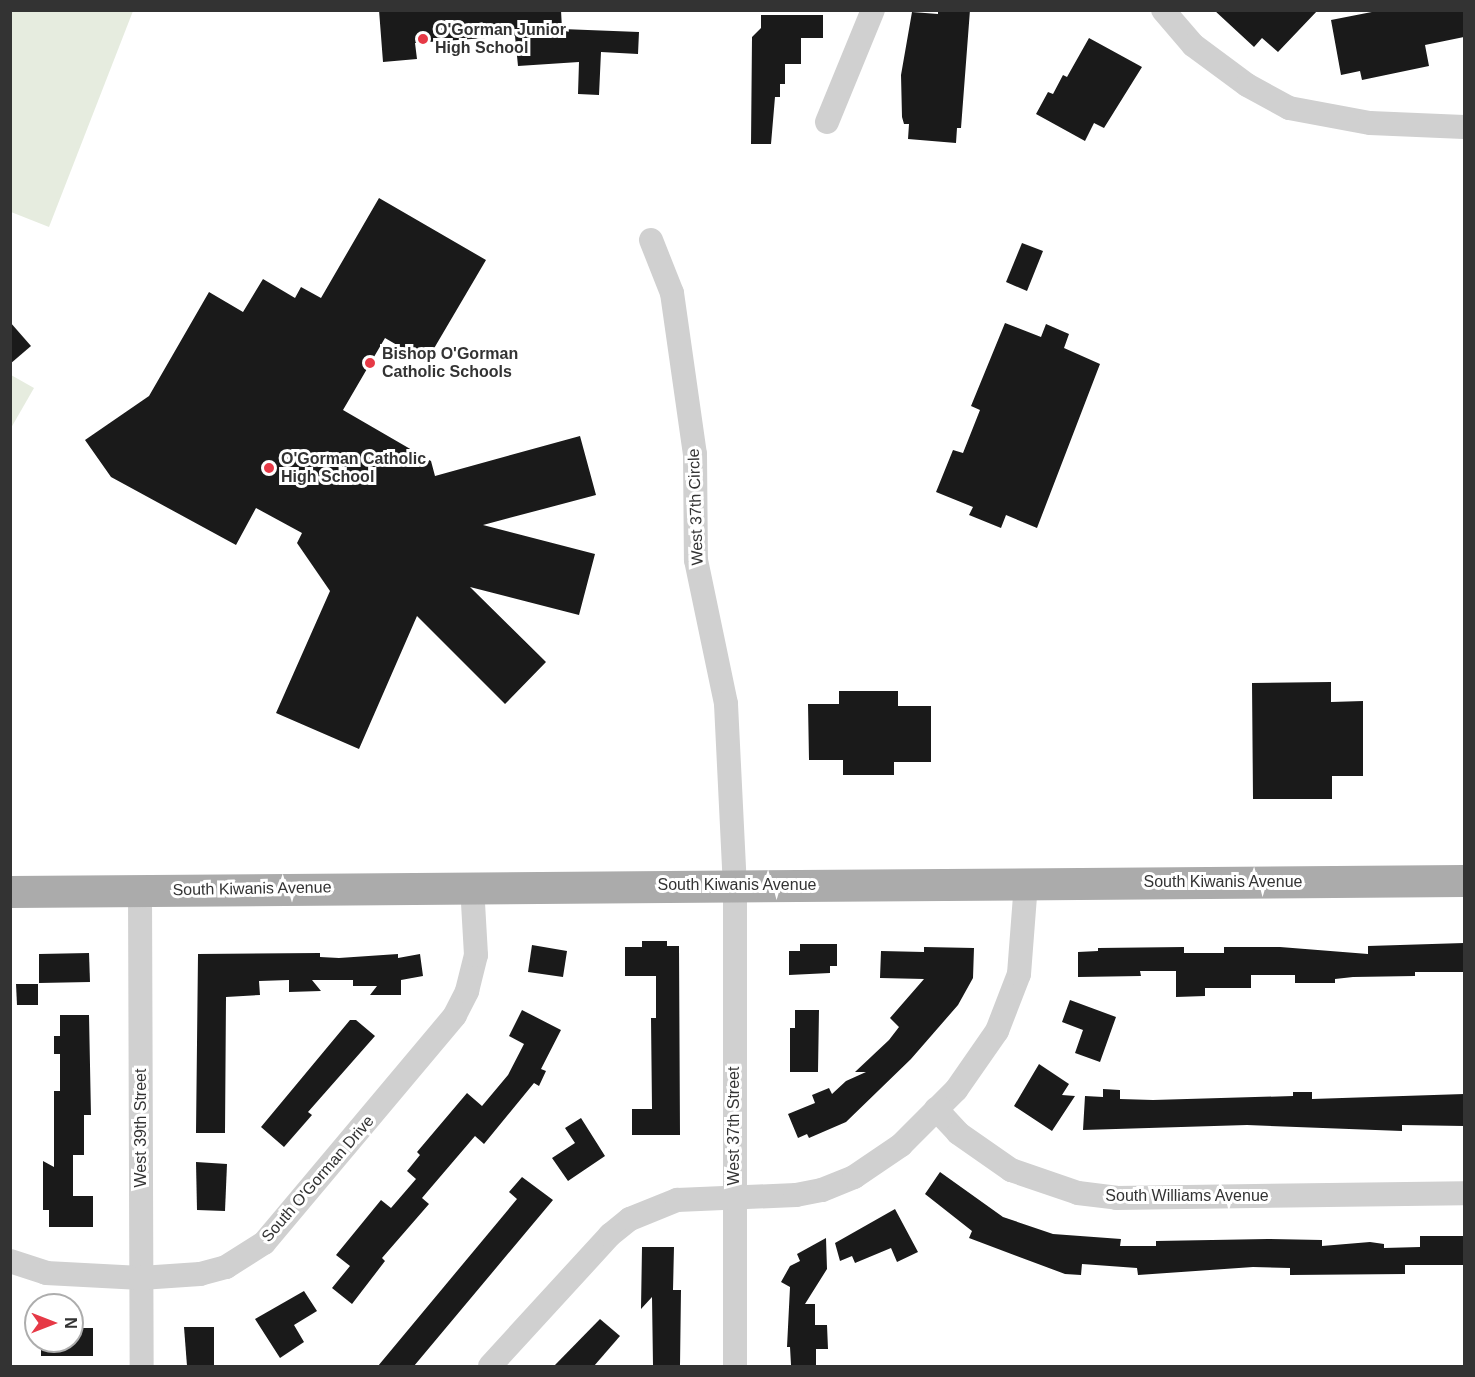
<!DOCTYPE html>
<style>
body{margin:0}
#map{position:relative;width:1475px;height:1377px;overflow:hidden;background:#fff;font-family:Helvetica,sans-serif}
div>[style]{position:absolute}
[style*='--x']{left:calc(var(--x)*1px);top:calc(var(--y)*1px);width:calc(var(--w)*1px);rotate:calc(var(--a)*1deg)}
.green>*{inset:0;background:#e6ecdf}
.building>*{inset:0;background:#1a1a1a}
.minor>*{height:24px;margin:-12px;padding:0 12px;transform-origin:12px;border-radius:12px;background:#d0d0d0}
.major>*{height:32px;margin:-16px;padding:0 16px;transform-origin:16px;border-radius:16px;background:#ababab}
.dots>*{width:16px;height:16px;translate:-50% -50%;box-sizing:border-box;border:3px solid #fff;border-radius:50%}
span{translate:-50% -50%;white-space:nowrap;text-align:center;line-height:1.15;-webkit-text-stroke:6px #fff;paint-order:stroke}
.poi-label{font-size:16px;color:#333;font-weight:700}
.left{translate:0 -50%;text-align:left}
.street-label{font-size:16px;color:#333}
.frame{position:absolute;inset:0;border:12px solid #333;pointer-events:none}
.north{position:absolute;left:24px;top:1293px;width:60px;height:60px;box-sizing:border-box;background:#fff;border:2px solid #adadad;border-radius:50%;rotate:90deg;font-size:16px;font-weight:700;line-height:24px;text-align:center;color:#333}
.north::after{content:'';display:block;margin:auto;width:21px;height:27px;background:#e63946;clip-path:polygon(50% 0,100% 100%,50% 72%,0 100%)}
</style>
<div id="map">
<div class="green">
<i style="clip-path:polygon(10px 11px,133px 11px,49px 227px,11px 212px)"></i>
<i style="clip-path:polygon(11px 375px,34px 388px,11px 428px,10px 376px)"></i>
</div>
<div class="building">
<i style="clip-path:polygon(379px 10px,561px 10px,562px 29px,639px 32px,638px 54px,601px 52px,599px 95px,578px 94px,579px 62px,518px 66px,515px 36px,415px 43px,417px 59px,383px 62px)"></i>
<i style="clip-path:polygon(938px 10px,970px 10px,961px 128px,957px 128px,956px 143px,908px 139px,909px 124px,904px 124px,902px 117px,901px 75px,912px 12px,938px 14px)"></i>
<i style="clip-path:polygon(1214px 10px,1318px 10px,1278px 52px,1262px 38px,1254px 47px)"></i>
<i style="clip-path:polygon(1382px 10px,1464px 10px,1464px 37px,1425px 45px,1429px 66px,1362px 80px,1360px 71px,1341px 75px,1331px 20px)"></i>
<i style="clip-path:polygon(761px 15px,823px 15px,823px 38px,801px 38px,801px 64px,785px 64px,785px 84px,780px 84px,780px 97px,775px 97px,771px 144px,751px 144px,752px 37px,761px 28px)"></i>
<i style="clip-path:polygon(1089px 38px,1142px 67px,1104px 128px,1094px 123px,1085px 141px,1036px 114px,1048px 92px,1053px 94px,1063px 75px,1067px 77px)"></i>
<i style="clip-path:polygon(379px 198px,486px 260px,426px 362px,385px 338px,343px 410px,431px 461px,435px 476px,580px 436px,596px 495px,483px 525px,595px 554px,579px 615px,470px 587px,546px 662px,505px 704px,417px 616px,359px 749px,276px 713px,330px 591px,297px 543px,302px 533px,256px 508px,236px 545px,111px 477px,85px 440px,149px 396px,209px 292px,243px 312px,263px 279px,295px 298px,301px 287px,321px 298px)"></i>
<i style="clip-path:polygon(1022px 243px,1043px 251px,1027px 291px,1006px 282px)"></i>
<i style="clip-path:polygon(10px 322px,31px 346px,10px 364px)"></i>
<i style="clip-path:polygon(1005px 323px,1041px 337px,1046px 324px,1069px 334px,1064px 348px,1100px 364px,1037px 528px,1006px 515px,1001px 528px,969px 515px,973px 507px,936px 492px,953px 450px,963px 453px,980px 410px,971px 406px)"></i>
<i style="clip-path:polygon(1331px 682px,1331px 702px,1363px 701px,1363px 776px,1332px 776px,1332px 799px,1253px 799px,1252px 683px)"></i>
<i style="clip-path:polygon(839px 691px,898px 691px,898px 706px,931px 706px,931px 762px,894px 762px,894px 775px,843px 775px,843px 760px,809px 760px,808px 704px,839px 704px)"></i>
<i style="clip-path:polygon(642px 941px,667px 941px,667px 946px,679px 946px,680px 1135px,632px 1135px,632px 1109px,652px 1109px,651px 1018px,656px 1018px,656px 976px,625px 976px,625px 947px,642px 947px)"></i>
<i style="clip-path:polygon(1464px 943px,1464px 972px,1415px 972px,1415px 976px,1353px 977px,1335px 979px,1335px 983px,1295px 983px,1295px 975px,1251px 975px,1251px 988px,1205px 988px,1205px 996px,1176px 997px,1176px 971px,1140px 971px,1141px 976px,1078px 977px,1078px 952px,1098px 951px,1098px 948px,1184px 947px,1184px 953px,1224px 953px,1224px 947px,1280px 947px,1368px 954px,1368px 946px)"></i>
<i style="clip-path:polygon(800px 944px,837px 944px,837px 966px,830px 966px,830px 973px,789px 975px,789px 951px,800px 951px)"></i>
<i style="clip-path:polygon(532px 945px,567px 951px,563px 977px,528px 972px)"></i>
<i style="clip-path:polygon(924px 947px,974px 948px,973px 978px,958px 1005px,911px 1059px,846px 1122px,809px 1138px,807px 1134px,798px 1138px,788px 1114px,815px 1103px,812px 1095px,829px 1088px,832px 1094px,846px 1081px,866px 1072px,855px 1072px,889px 1040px,899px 1027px,890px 1018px,924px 979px,880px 978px,881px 951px,924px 952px)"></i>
<i style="clip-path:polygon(89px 953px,90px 982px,39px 983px,39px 954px)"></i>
<i style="clip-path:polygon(320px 953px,320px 957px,339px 958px,398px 954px,398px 958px,420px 954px,423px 976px,401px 980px,401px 995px,370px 995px,377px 986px,353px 986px,353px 980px,312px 980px,321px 991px,289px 992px,289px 980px,259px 981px,260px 995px,226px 997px,225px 1133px,196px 1133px,198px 954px)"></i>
<i style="clip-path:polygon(16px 984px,38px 984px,38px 1005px,17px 1005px)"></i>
<i style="clip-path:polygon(1070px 1000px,1116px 1017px,1100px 1062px,1075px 1053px,1083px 1030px,1062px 1022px)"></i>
<i style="clip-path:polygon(522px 1010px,561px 1030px,541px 1069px,546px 1071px,539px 1086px,534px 1083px,484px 1144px,475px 1136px,422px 1198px,429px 1204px,382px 1258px,385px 1261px,352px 1304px,332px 1288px,350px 1266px,336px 1255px,381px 1200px,391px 1208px,416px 1179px,407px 1171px,420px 1155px,417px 1152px,467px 1093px,482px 1106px,508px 1075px,524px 1044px,509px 1036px)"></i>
<i style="clip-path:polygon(795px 1010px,819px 1010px,818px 1072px,790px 1072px,790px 1028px,795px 1028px)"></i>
<i style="clip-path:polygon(60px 1015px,89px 1015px,91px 1115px,84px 1115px,84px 1155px,73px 1155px,73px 1196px,93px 1196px,93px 1227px,49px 1227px,49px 1210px,43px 1210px,43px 1161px,54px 1167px,54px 1091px,60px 1091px,60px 1054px,54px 1054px,54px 1036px,60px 1036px)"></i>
<i style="clip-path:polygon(350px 1020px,356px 1020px,375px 1036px,308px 1112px,312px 1115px,284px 1147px,261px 1127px)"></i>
<i style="clip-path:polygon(1039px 1064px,1069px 1084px,1062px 1095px,1075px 1096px,1052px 1131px,1014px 1106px)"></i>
<i style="clip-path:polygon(1103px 1089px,1120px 1090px,1120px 1099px,1153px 1100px,1293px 1096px,1293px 1092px,1312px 1092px,1312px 1099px,1464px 1094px,1464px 1126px,1402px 1125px,1402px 1131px,1247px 1125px,1083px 1130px,1085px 1096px,1103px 1097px)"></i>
<i style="clip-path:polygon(581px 1118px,605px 1156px,568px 1181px,552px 1158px,575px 1143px,565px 1128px)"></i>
<i style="clip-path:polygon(196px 1162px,227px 1164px,225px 1211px,197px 1210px)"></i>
<i style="clip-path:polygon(940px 1172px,1003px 1217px,1053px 1234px,1121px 1239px,1120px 1246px,1156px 1246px,1156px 1241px,1268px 1239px,1322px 1240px,1322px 1246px,1370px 1242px,1384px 1244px,1384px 1248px,1420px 1247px,1420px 1236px,1464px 1236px,1464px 1265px,1405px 1265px,1405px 1274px,1290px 1275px,1290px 1268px,1253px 1267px,1138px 1275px,1137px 1268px,1082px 1264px,1081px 1275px,1065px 1274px,969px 1238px,972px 1231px,925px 1194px)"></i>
<i style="clip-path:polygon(522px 1177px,553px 1200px,414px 1366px,378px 1366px,517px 1199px,509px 1192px)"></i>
<i style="clip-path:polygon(895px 1209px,918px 1252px,897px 1262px,891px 1248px,855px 1263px,852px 1256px,840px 1261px,835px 1243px)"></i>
<i style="clip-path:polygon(826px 1238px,827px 1269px,805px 1304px,815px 1304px,815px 1325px,827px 1325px,828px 1349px,816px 1349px,816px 1365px,791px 1365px,790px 1347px,787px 1347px,790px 1287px,781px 1282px,790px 1266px,800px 1261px,797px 1254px)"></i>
<i style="clip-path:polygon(642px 1247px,674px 1247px,673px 1290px,681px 1290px,680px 1366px,653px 1366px,652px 1297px,641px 1309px)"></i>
<i style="clip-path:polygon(304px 1291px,317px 1311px,294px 1325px,304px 1342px,280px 1358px,255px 1319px)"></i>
<i style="clip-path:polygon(600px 1319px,620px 1336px,594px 1366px,554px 1366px)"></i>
<i style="clip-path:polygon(184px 1327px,214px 1327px,214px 1366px,187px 1366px)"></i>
<i style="clip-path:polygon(72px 1328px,93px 1328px,93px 1356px,41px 1356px,41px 1341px,72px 1341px)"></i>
</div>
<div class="minor">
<i style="--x:1163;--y:10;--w:46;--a:49.4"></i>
<i style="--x:1193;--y:45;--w:67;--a:36.5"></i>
<i style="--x:1247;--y:85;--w:48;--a:28.7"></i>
<i style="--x:1289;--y:108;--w:82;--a:10.5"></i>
<i style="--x:1370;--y:123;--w:94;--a:2.4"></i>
<i style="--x:827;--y:122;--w:121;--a:-67.7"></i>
<i style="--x:651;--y:240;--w:57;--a:68.4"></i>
<i style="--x:672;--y:293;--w:163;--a:81.9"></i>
<i style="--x:695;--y:454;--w:106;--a:89.5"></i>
<i style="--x:696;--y:560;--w:147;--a:78.2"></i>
<i style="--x:726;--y:704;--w:181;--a:87.2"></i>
<i style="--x:735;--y:885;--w:481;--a:90"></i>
<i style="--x:140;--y:890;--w:476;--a:89.8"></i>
<i style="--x:936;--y:1109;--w:33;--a:47"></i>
<i style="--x:958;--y:1133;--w:65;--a:34.9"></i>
<i style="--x:1011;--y:1170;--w:71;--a:18.9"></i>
<i style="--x:1078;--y:1193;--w:38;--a:7"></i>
<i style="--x:1116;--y:1198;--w:348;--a:-0.8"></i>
<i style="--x:10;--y:1261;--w:38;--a:18"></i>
<i style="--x:46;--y:1273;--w:95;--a:3"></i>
<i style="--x:141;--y:1278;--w:59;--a:-3.9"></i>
<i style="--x:200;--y:1274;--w:27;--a:-15"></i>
<i style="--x:226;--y:1267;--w:45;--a:-32.3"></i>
<i style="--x:264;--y:1243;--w:297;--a:-50"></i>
<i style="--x:455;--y:1015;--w:27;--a:-63"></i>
<i style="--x:467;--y:991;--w:37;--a:-76"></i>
<i style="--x:476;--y:955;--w:69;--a:-93.3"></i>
<i style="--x:490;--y:1366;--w:178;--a:-47.5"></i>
<i style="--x:610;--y:1235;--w:26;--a:-39"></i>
<i style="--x:630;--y:1219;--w:51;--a:-22"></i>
<i style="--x:677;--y:1200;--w:119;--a:-2.4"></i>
<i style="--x:796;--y:1195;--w:26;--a:-11"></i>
<i style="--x:822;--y:1190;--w:35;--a:-22"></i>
<i style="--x:854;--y:1177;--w:57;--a:-34.2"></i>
<i style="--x:901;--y:1145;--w:78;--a:-45"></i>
<i style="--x:956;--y:1090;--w:72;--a:-55.2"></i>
<i style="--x:997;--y:1031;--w:61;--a:-68.9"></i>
<i style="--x:1019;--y:974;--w:91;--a:-85.6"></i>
</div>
<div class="major">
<i style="--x:10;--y:892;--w:1454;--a:-0.43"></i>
</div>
<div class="dots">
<i style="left:423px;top:39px;background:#e63946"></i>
<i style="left:370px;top:363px;background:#e63946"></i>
<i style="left:269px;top:468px;background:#e63946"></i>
</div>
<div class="poi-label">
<span class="left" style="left:435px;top:39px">O'Gorman Junior<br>High School</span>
<span class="left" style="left:382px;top:363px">Bishop O'Gorman<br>Catholic Schools</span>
<span class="left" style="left:281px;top:468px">O'Gorman Catholic<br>High School</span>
</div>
<div class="street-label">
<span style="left:696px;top:507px;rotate:-92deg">West 37th Circle</span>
<span style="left:1223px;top:882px">South Kiwanis Avenue</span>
<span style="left:737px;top:885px">South Kiwanis Avenue</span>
<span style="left:252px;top:889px;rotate:-1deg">South Kiwanis Avenue</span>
<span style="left:734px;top:1126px;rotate:-90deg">West 37th Street</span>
<span style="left:141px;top:1128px;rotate:-90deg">West 39th Street</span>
<span style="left:318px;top:1179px;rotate:-49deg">South O'Gorman Drive</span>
<span style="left:1187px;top:1196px">South Williams Avenue</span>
</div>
<div class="frame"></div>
<div class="north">N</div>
</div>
